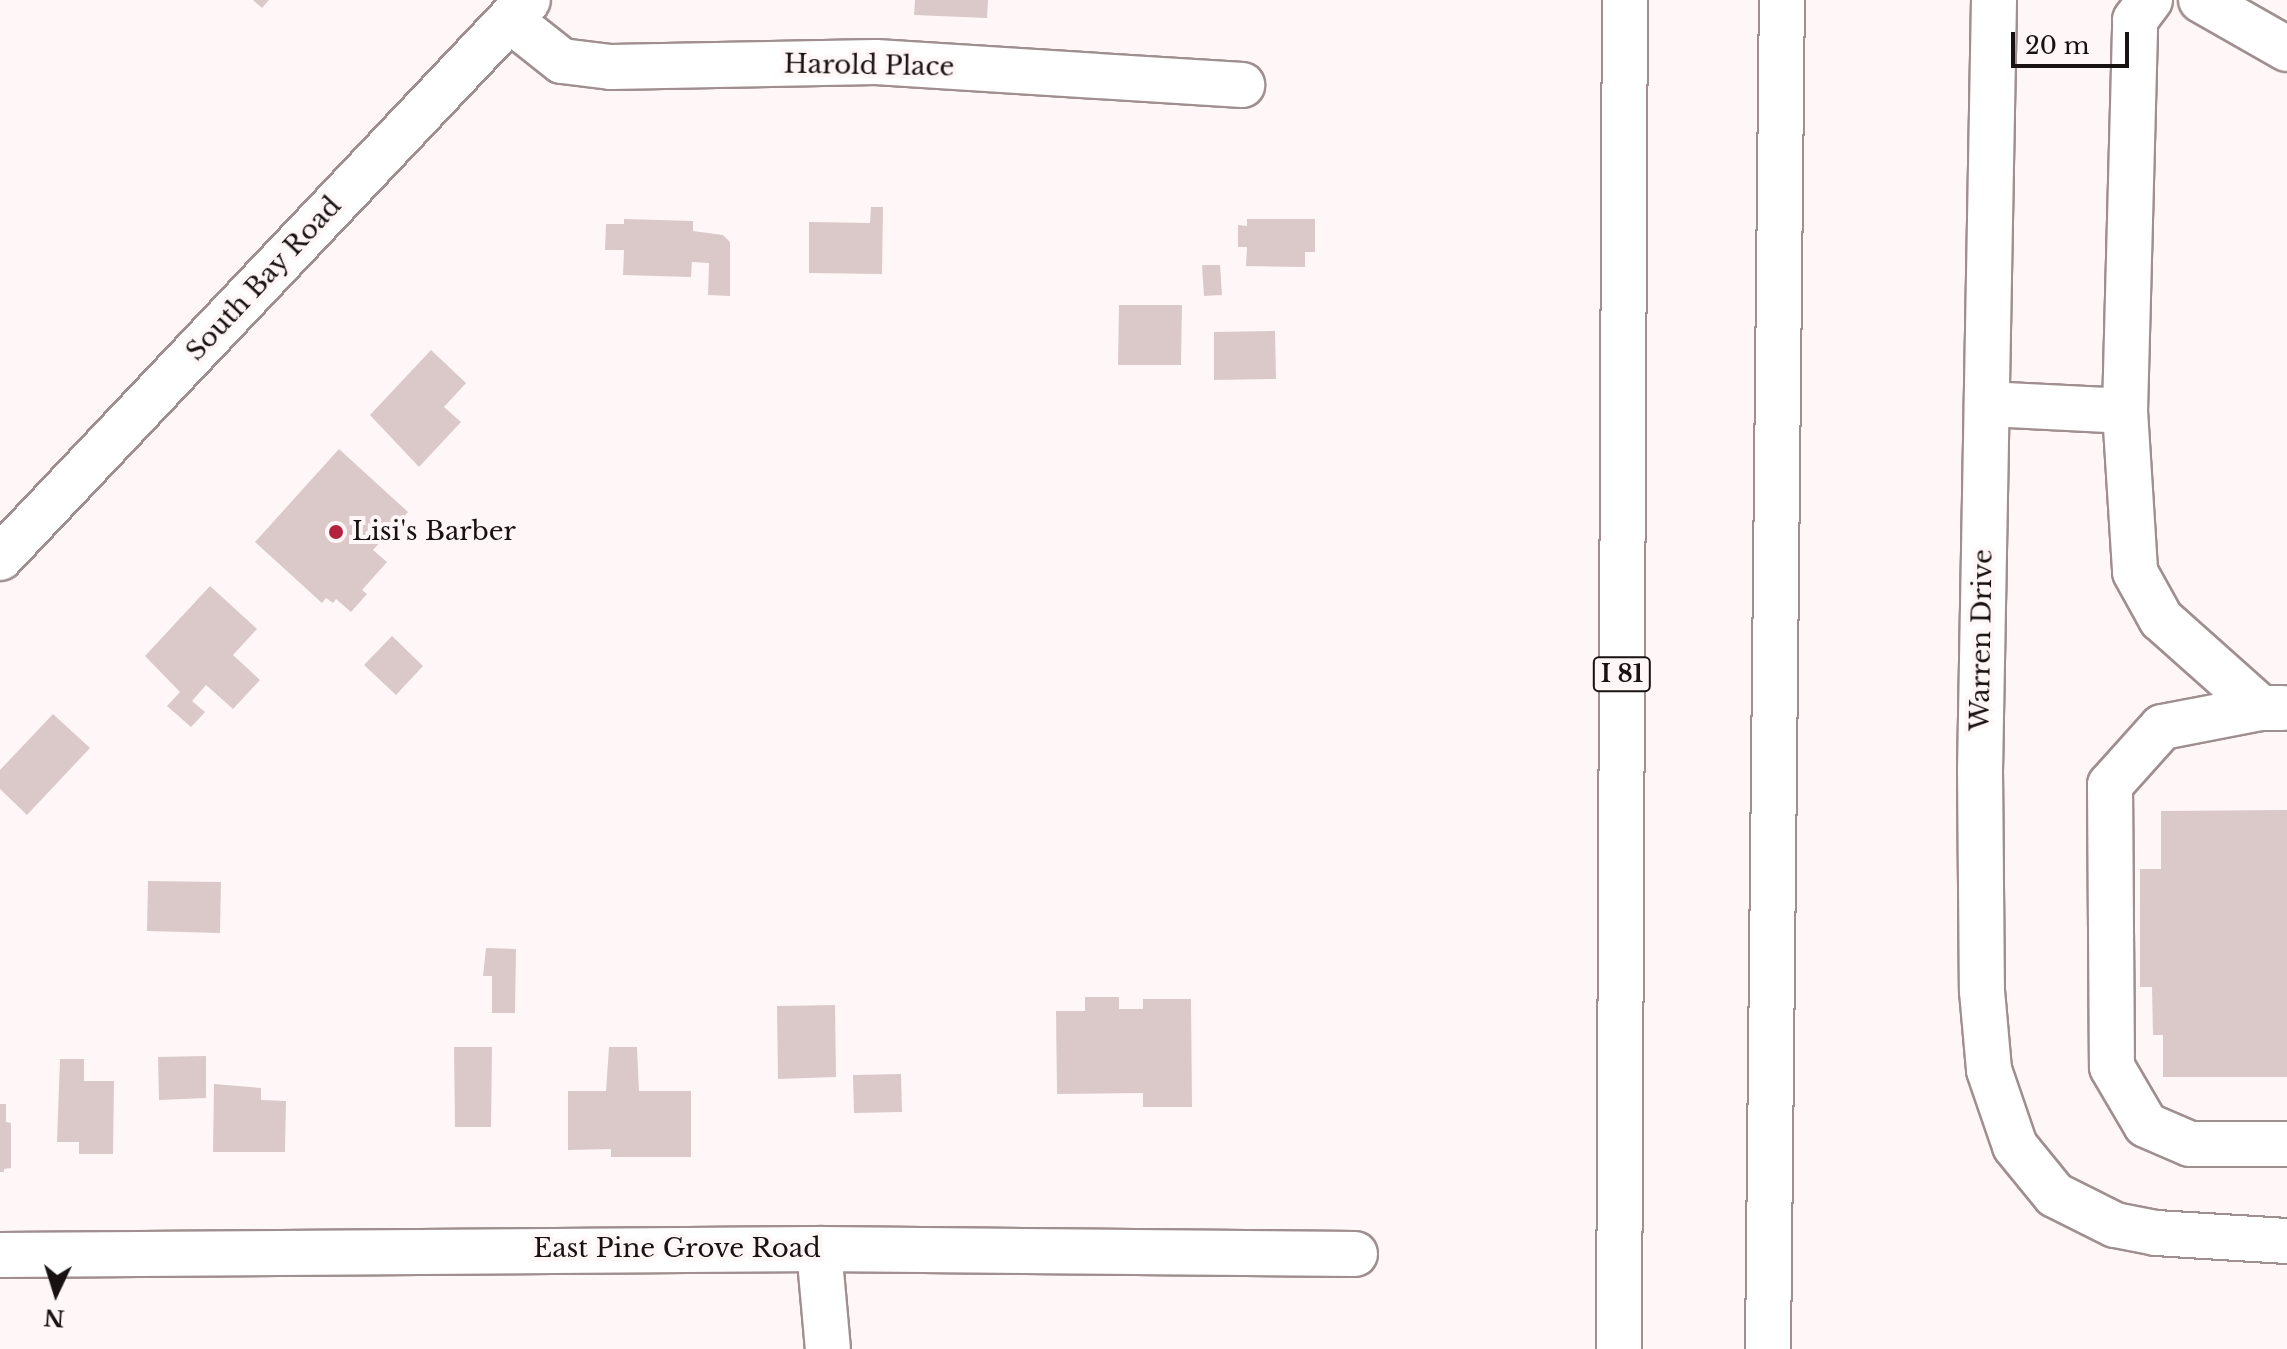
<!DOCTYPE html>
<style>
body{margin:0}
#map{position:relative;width:2287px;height:1349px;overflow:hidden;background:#fff7f7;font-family:"Libre Baskerville",serif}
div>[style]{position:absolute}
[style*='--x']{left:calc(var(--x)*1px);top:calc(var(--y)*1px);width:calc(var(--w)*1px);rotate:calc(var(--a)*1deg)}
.building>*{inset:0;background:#dbc9c9}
.roads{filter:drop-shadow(2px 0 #a08f90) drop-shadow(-2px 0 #a08f90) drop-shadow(0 2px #a08f90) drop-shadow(0 -2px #a08f90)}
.minor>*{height:44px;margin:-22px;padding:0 22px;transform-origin:22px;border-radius:22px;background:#fff}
.highway>*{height:44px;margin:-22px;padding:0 22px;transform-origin:22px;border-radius:22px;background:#fff}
.dots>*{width:22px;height:22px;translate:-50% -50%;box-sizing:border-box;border:4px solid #fff7f7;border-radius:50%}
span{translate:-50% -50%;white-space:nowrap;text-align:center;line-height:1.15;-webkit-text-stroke:8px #fff7f7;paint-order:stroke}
.shield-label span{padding:2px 6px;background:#fff7f7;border:2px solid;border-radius:6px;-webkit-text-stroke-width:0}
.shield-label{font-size:24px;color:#181212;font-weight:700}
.street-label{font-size:26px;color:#181212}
.poi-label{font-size:26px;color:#181212}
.left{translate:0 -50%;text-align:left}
.north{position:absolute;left:16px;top:1253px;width:80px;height:80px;-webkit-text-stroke:6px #fff7f7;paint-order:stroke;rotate:184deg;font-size:22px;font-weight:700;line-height:32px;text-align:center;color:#181212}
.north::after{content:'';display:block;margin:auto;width:28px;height:36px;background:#181212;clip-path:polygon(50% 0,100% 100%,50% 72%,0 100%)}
.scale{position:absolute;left:2011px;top:32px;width:118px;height:36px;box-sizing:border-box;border:4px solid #181212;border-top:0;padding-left:10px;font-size:24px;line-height:28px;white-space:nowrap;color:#181212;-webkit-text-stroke:6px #fff7f7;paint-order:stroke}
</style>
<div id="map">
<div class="building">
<i style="clip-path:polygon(253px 0,269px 0,262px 8px)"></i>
<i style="clip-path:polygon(915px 0,988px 0,987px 18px,914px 15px)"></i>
<i style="clip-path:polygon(871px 207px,883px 207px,882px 274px,809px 273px,809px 222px,870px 223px)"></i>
<i style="clip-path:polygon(624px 219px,693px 221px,693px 231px,723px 235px,730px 242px,730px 296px,708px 295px,709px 263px,692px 262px,691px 277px,623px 275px,624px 250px,605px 250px,606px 224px,624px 224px)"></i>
<i style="clip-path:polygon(1247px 219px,1315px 219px,1315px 252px,1305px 252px,1305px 267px,1246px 266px,1247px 247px,1238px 247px,1238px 225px,1247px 226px)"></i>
<i style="clip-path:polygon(1202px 265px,1220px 265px,1222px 295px,1204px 296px)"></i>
<i style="clip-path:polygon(1119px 305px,1182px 305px,1181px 365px,1118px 365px)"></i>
<i style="clip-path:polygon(1275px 331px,1276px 379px,1214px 380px,1214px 332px)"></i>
<i style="clip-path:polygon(431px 350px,466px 383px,444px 407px,461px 422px,419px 467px,370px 415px)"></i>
<i style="clip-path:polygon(339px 449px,408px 512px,373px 550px,387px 562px,362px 590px,367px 594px,351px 612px,336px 599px,333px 603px,326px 598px,322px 603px,255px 542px)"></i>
<i style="clip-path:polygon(210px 586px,257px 629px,233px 655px,260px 680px,233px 709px,206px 685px,192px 701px,205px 712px,191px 727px,167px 706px,180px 692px,145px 656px)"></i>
<i style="clip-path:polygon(392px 636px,423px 666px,396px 695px,364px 665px)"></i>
<i style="clip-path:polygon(53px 714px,90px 748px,27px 815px,0 789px,0 770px)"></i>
<i style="clip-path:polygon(2287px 810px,2287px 1077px,2163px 1077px,2163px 1035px,2153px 1035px,2152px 987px,2140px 987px,2140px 869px,2161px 869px,2161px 811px)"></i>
<i style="clip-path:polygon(148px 881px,221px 882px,220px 933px,147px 931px)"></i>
<i style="clip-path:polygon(486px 948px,516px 949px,515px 1013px,492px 1013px,492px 976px,483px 976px)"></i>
<i style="clip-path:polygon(1085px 997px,1119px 997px,1119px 1009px,1143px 1009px,1143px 999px,1191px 999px,1192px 1107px,1143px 1107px,1143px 1093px,1057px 1094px,1056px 1011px,1085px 1011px)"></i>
<i style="clip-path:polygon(835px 1005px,836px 1077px,778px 1079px,777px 1006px)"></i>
<i style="clip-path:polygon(454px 1047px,492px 1047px,491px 1127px,455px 1127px)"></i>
<i style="clip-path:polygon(609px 1047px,637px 1047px,639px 1091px,691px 1091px,691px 1157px,611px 1157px,611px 1149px,568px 1150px,568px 1091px,606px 1091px)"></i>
<i style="clip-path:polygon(206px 1056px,206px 1098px,159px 1100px,158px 1057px)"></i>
<i style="clip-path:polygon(60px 1059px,84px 1059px,84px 1081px,114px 1081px,113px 1154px,79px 1154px,79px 1142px,57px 1142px)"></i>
<i style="clip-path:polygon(901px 1074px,902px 1112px,854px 1113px,853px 1075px)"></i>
<i style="clip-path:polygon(214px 1084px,261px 1088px,261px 1100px,286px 1101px,285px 1152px,213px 1152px)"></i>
<i style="clip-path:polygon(0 1104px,6px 1104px,6px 1122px,11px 1123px,11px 1168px,4px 1169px,4px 1172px,0 1172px)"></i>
</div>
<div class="roads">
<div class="minor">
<i style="--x:1994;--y:0;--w:770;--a:91.04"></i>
<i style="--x:1980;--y:770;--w:221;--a:89.5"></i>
<i style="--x:1982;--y:991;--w:79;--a:84.9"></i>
<i style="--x:1989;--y:1070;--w:80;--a:71.1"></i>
<i style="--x:2015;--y:1146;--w:63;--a:50.8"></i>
<i style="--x:2055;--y:1195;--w:67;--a:26.6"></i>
<i style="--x:2115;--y:1225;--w:42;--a:11"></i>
<i style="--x:2156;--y:1233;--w:131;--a:3.5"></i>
<i style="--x:2201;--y:0;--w:99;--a:29.7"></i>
<i style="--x:510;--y:20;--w:66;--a:38.3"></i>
<i style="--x:562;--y:61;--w:49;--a:7"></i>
<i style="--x:611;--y:67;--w:265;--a:-1.1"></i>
<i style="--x:876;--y:62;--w:367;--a:3.6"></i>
<i style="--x:1987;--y:404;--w:138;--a:2.9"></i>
<i style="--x:2125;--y:411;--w:161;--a:86.4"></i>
<i style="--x:2135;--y:572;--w:54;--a:61"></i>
<i style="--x:2161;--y:619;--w:134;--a:41.7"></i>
<i style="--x:2261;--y:708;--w:22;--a:0"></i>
<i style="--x:2125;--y:411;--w:391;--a:-88.5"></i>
<i style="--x:2135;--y:20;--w:25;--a:-53"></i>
<i style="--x:0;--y:558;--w:768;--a:-46.58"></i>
<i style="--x:2261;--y:708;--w:101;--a:169.1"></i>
<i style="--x:2162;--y:727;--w:78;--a:131.9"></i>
<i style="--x:2110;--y:785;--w:282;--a:89.6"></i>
<i style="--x:2112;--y:1067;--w:67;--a:59.6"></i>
<i style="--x:2146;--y:1125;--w:48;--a:23.4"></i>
<i style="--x:2190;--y:1144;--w:97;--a:0"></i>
<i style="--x:819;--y:1249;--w:100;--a:84.9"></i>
<i style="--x:0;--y:1255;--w:819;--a:-0.42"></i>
<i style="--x:819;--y:1249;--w:536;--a:0.53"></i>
</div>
<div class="highway">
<i style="--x:1619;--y:1349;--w:1349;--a:-89.75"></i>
<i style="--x:1768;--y:1349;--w:1349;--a:-89.41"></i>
</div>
</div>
<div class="dots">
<i style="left:336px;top:532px;background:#b52240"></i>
</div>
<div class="shield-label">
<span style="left:1622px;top:674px">I 81</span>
</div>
<div class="street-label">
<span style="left:869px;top:66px;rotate:1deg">Harold Place</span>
<span style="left:264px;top:279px;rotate:-47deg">South Bay Road</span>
<span style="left:1982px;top:640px;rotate:-89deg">Warren Drive</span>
<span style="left:677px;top:1249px">East Pine Grove Road</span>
</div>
<div class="poi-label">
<span class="left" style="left:352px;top:532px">Lisi's Barber</span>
</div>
<div class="north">N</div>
<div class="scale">20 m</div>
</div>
